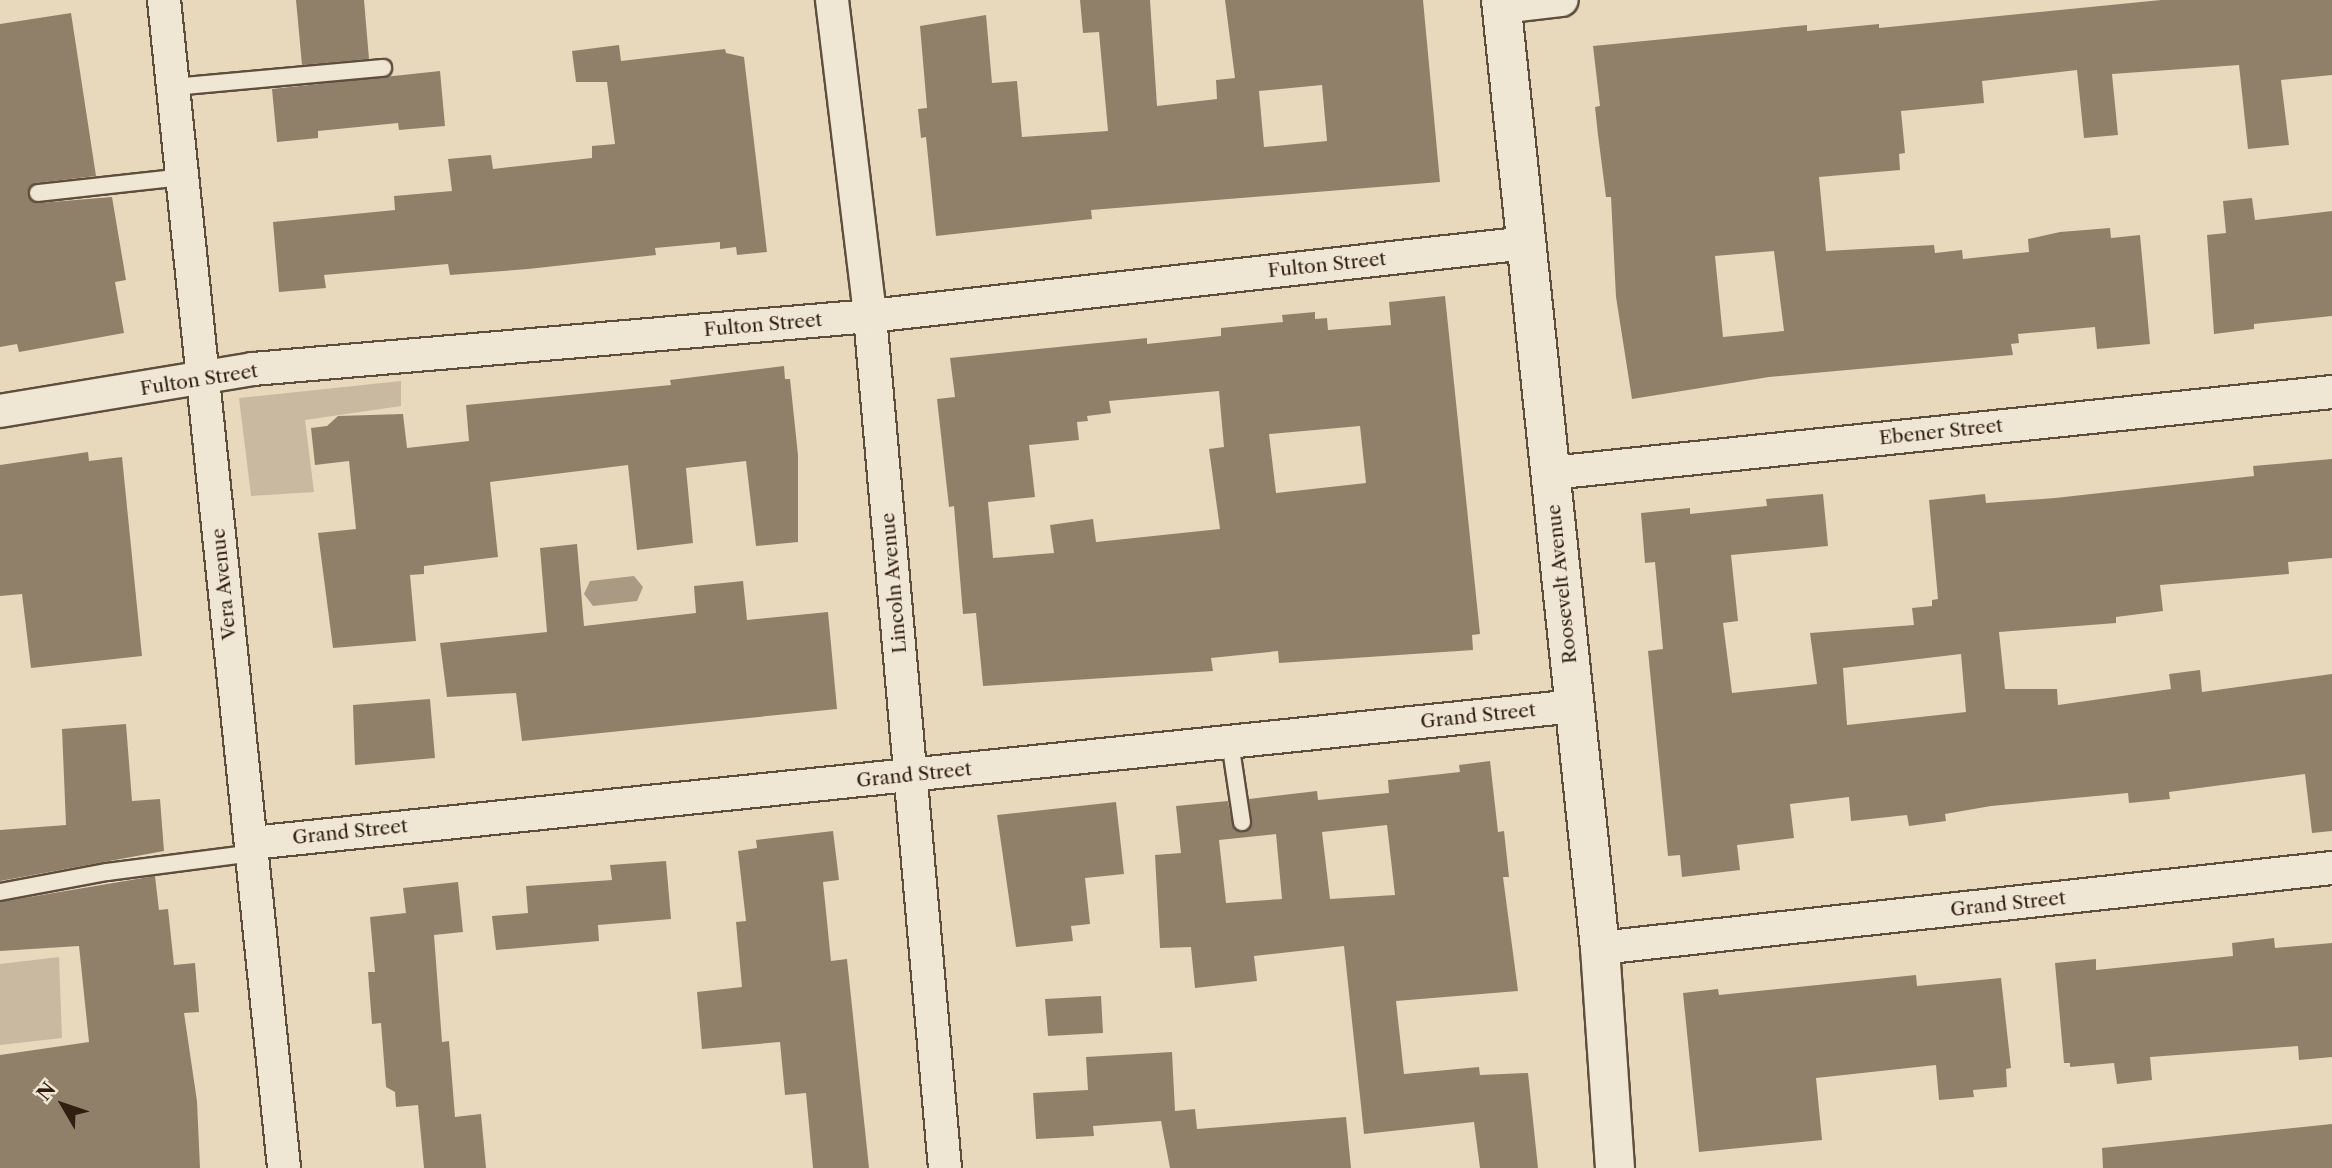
<!DOCTYPE html>
<style>
body{margin:0}
#map{position:relative;width:2332px;height:1168px;overflow:hidden;background:#e8d9bd;font-family:"Libre Caslon Text",serif}
div>[style]{position:absolute}
[style*='--x']{left:calc(var(--x)*1px);top:calc(var(--y)*1px);width:calc(var(--w)*1px);rotate:calc(var(--a)*1deg)}
.green>*{inset:0;background:#c9b9a0}
.water>*{inset:0;background:#a99a83}
.building>*{inset:0;background:#90806a}
.roads{filter:drop-shadow(2px 0 #5e4e3c) drop-shadow(-2px 0 #5e4e3c) drop-shadow(0 2px #5e4e3c) drop-shadow(0 -2px #5e4e3c)}
.service>*{height:16px;margin:-8px;padding:0 8px;transform-origin:8px;border-radius:8px;background:#f0e6d4}
.minor>*{height:32px;margin:-16px;padding:0 16px;transform-origin:16px;border-radius:16px;background:#f0e6d4}
.tertiary>*{height:38px;margin:-19px;padding:0 19px;transform-origin:19px;border-radius:19px;background:#f0e6d4}
span{translate:-50% -50%;white-space:nowrap;text-align:center;line-height:1.15;-webkit-text-stroke:5px #f0e6d4;paint-order:stroke}
.street-label{font-size:19px;color:#301f11}
.north{position:absolute;left:28px;top:1070px;width:70px;height:70px;-webkit-text-stroke:5px #f0e6d4;paint-order:stroke;rotate:309deg;font-size:19px;font-weight:700;line-height:28px;text-align:center;color:#301f11}
.north::after{content:'';display:block;margin:auto;width:24px;height:32px;background:#301f11;clip-path:polygon(50% 0,100% 100%,50% 72%,0 100%)}
</style>
<div id="map">
<div class="green">
<i style="clip-path:polygon(401px 381px,401px 406px,305px 420px,314px 492px,251px 496px,239px 398px)"></i>
<i style="clip-path:polygon(59px 957px,62px 1038px,0 1045px,0 964px)"></i>
</div>
<div class="water">
<i style="clip-path:polygon(634px 576px,643px 587px,637px 601px,593px 606px,584px 594px,590px 581px)"></i>
</div>
<div class="building">
<i style="clip-path:polygon(296px 0,364px 0,369px 59px,302px 65px)"></i>
<i style="clip-path:polygon(evenodd,1080px 0,1150px 0,1157px 106px,1217px 99px,1216px 80px,1235px 78px,1225px 0,1423px 0,1440px 182px,1091px 210px,1092px 219px,936px 236px,926px 137px,921px 138px,918px 109px,927px 108px,920px 26px,986px 15px,992px 83px,1017px 81px,1022px 137px,1108px 131px,1099px 32px,1083px 33px,1080px 0,1322px 85px,1327px 141px,1264px 147px,1259px 91px,1322px 85px)"></i>
<i style="clip-path:polygon(evenodd,2161px 0,2332px 0,2332px 75px,2281px 80px,2289px 145px,2248px 149px,2239px 65px,2112px 74px,2118px 135px,2084px 138px,2077px 70px,1982px 81px,1984px 103px,1901px 111px,1905px 153px,1899px 154px,1900px 170px,1819px 177px,1826px 251px,1934px 245px,1935px 253px,1962px 250px,1963px 259px,2029px 252px,2028px 239px,2060px 232px,2110px 228px,2111px 238px,2140px 235px,2150px 344px,2097px 349px,2095px 327px,2018px 334px,2019px 343px,2011px 344px,2013px 355px,1769px 377px,1632px 399px,1616px 297px,1611px 197px,1606px 197px,1598px 135px,1595px 107px,1600px 106px,1593px 46px,1807px 25px,1807px 31px,1879px 24px,1879px 28px,2161px 0,1774px 251px,1784px 331px,1723px 337px,1715px 256px,1774px 251px)"></i>
<i style="clip-path:polygon(71px 13px,96px 176px,36px 183px,28px 195px,39px 203px,112px 197px,126px 280px,115px 282px,124px 333px,19px 352px,17px 344px,0 347px,0 24px)"></i>
<i style="clip-path:polygon(619px 45px,621px 61px,725px 49px,726px 53px,744px 57px,767px 252px,737px 255px,736px 247px,720px 249px,720px 242px,655px 248px,656px 255px,528px 269px,450px 275px,448px 264px,324px 275px,326px 288px,279px 292px,273px 222px,395px 210px,394px 196px,452px 191px,448px 159px,491px 155px,493px 169px,592px 158px,592px 146px,615px 144px,607px 82px,576px 82px,572px 51px)"></i>
<i style="clip-path:polygon(440px 71px,445px 126px,399px 130px,398px 123px,318px 131px,318px 138px,277px 142px,272px 89px)"></i>
<i style="clip-path:polygon(2252px 198px,2255px 220px,2332px 211px,2332px 316px,2254px 324px,2254px 329px,2214px 334px,2207px 235px,2226px 233px,2223px 201px)"></i>
<i style="clip-path:polygon(evenodd,1445px 296px,1480px 634px,1472px 635px,1473px 650px,1279px 663px,1278px 651px,1211px 658px,1213px 671px,983px 686px,976px 613px,963px 614px,954px 506px,949px 507px,937px 399px,955px 397px,950px 358px,1147px 338px,1147px 344px,1221px 336px,1221px 328px,1283px 322px,1282px 315px,1315px 312px,1315px 319px,1327px 318px,1328px 330px,1391px 325px,1389px 302px,1445px 296px,1219px 391px,1224px 447px,1209px 449px,1220px 529px,1096px 542px,1093px 519px,1050px 525px,1054px 553px,993px 558px,988px 502px,1035px 497px,1029px 445px,1079px 440px,1077px 422px,1088px 421px,1087px 416px,1111px 413px,1109px 401px,1219px 391px,1445px 296px,1360px 426px,1366px 483px,1276px 493px,1269px 434px,1360px 426px)"></i>
<i style="clip-path:polygon(784px 366px,785px 379px,790px 379px,798px 455px,798px 542px,756px 546px,746px 461px,686px 468px,693px 543px,637px 550px,628px 465px,490px 482px,498px 557px,424px 566px,424px 574px,410px 575px,416px 641px,333px 648px,318px 533px,356px 529px,349px 461px,315px 465px,311px 428px,327px 426px,338px 416px,403px 414px,407px 448px,469px 441px,466px 405px,671px 385px,670px 380px)"></i>
<i style="clip-path:polygon(88px 452px,89px 461px,122px 457px,142px 656px,31px 668px,22px 594px,0 596px,0 465px)"></i>
<i style="clip-path:polygon(evenodd,2332px 459px,2332px 558px,2288px 562px,2289px 574px,2160px 585px,2163px 611px,2116px 617px,2116px 623px,1999px 632px,2005px 689px,2057px 689px,2058px 705px,2171px 689px,2169px 674px,2200px 670px,2202px 692px,2332px 674px,2332px 831px,2312px 833px,2305px 774px,2169px 792px,2170px 799px,2129px 803px,2128px 793px,1991px 806px,1945px 814px,1946px 821px,1909px 826px,1907px 815px,1851px 821px,1849px 797px,1790px 804px,1794px 838px,1737px 845px,1740px 870px,1682px 877px,1680px 855px,1668px 856px,1648px 651px,1663px 649px,1655px 562px,1645px 563px,1641px 513px,1690px 508px,1690px 514px,1767px 506px,1766px 499px,1823px 494px,1828px 546px,1731px 555px,1738px 621px,1723px 623px,1732px 693px,1817px 684px,1810px 633px,1914px 625px,1912px 608px,1932px 606px,1932px 600px,1938px 599px,1929px 500px,1985px 494px,1986px 503px,2055px 498px,2254px 476px,2253px 466px,2332px 459px,1961px 654px,1966px 712px,1847px 725px,1843px 668px,1961px 654px)"></i>
<i style="clip-path:polygon(577px 544px,584px 626px,696px 613px,694px 586px,743px 581px,747px 620px,828px 612px,837px 709px,522px 741px,516px 693px,447px 697px,440px 643px,547px 632px,540px 548px)"></i>
<i style="clip-path:polygon(430px 699px,435px 758px,355px 765px,353px 705px)"></i>
<i style="clip-path:polygon(126px 724px,132px 801px,160px 799px,164px 851px,0 881px,0 830px,66px 825px,62px 729px)"></i>
<i style="clip-path:polygon(evenodd,1490px 761px,1498px 832px,1504px 831px,1509px 877px,1503px 877px,1518px 991px,1396px 1001px,1404px 1074px,1479px 1067px,1480px 1075px,1528px 1073px,1538px 1168px,1480px 1168px,1474px 1122px,1364px 1134px,1344px 946px,1254px 956px,1257px 981px,1195px 988px,1191px 947px,1160px 948px,1155px 855px,1181px 853px,1176px 806px,1228px 801px,1233px 828px,1244px 832px,1252px 825px,1249px 799px,1317px 791px,1318px 800px,1389px 793px,1388px 780px,1460px 772px,1459px 765px,1490px 761px,1387px 825px,1395px 895px,1330px 899px,1322px 832px,1387px 825px,1490px 761px,1276px 834px,1282px 899px,1226px 903px,1219px 840px,1276px 834px)"></i>
<i style="clip-path:polygon(1116px 802px,1124px 874px,1085px 878px,1090px 924px,1071px 926px,1073px 941px,1016px 947px,997px 815px)"></i>
<i style="clip-path:polygon(833px 831px,839px 880px,823px 882px,831px 961px,847px 959px,869px 1168px,813px 1168px,806px 1093px,785px 1095px,780px 1042px,702px 1049px,697px 992px,742px 987px,736px 922px,746px 921px,738px 851px,757px 848px,756px 840px)"></i>
<i style="clip-path:polygon(666px 861px,671px 919px,598px 925px,599px 941px,496px 950px,492px 916px,528px 913px,526px 886px,612px 880px,610px 865px)"></i>
<i style="clip-path:polygon(155px 876px,159px 910px,168px 909px,174px 965px,195px 963px,199px 1012px,184px 1013px,197px 1101px,200px 1168px,0 1168px,0 1055px,89px 1042px,79px 946px,0 951px,0 902px)"></i>
<i style="clip-path:polygon(458px 882px,463px 932px,434px 935px,442px 1042px,449px 1041px,455px 1117px,481px 1114px,486px 1168px,424px 1168px,418px 1105px,396px 1107px,395px 1092px,386px 1087px,381px 1023px,372px 1024px,368px 972px,375px 972px,370px 917px,406px 913px,403px 888px)"></i>
<i style="clip-path:polygon(2274px 938px,2275px 948px,2332px 943px,2332px 1057px,2299px 1060px,2298px 1046px,2150px 1057px,2152px 1080px,2117px 1084px,2114px 1063px,2070px 1067px,2070px 1063px,2064px 1063px,2055px 963px,2096px 959px,2096px 970px,2233px 956px,2232px 943px)"></i>
<i style="clip-path:polygon(1916px 975px,1917px 986px,2001px 978px,2011px 1068px,2006px 1069px,2007px 1087px,1973px 1090px,1974px 1097px,1939px 1100px,1936px 1065px,1816px 1078px,1822px 1140px,1699px 1152px,1683px 993px,1718px 989px,1719px 995px)"></i>
<i style="clip-path:polygon(1101px 996px,1103px 1033px,1048px 1036px,1045px 999px)"></i>
<i style="clip-path:polygon(1172px 1052px,1175px 1111px,1195px 1109px,1197px 1129px,1346px 1117px,1351px 1168px,1170px 1168px,1161px 1121px,1093px 1126px,1094px 1136px,1036px 1139px,1033px 1093px,1088px 1090px,1086px 1057px)"></i>
<i style="clip-path:polygon(2332px 1124px,2332px 1168px,2103px 1168px,2102px 1148px)"></i>
</div>
<div class="roads">
<div class="service">
<i style="--x:173;--y:87;--w:211;--a:-5.2"></i>
<i style="--x:38;--y:193;--w:146;--a:-6.3"></i>
<i style="--x:1230;--y:742;--w:81;--a:81.5"></i>
<i style="--x:0;--y:892;--w:109;--a:-10.6"></i>
<i style="--x:107;--y:872;--w:147;--a:-7.4"></i>
</div>
<div class="minor">
<i style="--x:164;--y:0;--w:1174;--a:84.13"></i>
<i style="--x:832;--y:0;--w:318;--a:83.1"></i>
<i style="--x:870;--y:316;--w:855;--a:84.97"></i>
<i style="--x:1502;--y:7;--w:60;--a:-6.7"></i>
<i style="--x:0;--y:411;--w:256;--a:-9.4"></i>
<i style="--x:253;--y:369;--w:619;--a:-4.91"></i>
<i style="--x:870;--y:316;--w:661;--a:-6.34"></i>
<i style="--x:1551;--y:473;--w:785;--a:-5.92"></i>
<i style="--x:252;--y:843;--w:1330;--a:-5.91"></i>
<i style="--x:1600;--y:948;--w:736;--a:-6.24"></i>
</div>
<div class="tertiary">
<i style="--x:1501;--y:0;--w:953;--a:84.04"></i>
<i style="--x:1600;--y:948;--w:221;--a:86.1"></i>
</div>
</div>
<div class="street-label">
<span style="left:1327px;top:265px;rotate:-6deg">Fulton Street</span>
<span style="left:763px;top:325px;rotate:-5deg">Fulton Street</span>
<span style="left:199px;top:380px;rotate:-9deg">Fulton Street</span>
<span style="left:1941px;top:432px;rotate:-6deg">Ebener Street</span>
<span style="left:894px;top:583px;rotate:-95deg">Lincoln Avenue</span>
<span style="left:224px;top:584px;rotate:-96deg">Vera Avenue</span>
<span style="left:1562px;top:584px;rotate:-96deg">Roosevelt Avenue</span>
<span style="left:1478px;top:716px;rotate:-6deg">Grand Street</span>
<span style="left:914px;top:775px;rotate:-6deg">Grand Street</span>
<span style="left:350px;top:832px;rotate:-6deg">Grand Street</span>
<span style="left:2008px;top:904px;rotate:-6deg">Grand Street</span>
</div>
<div class="north">N</div>
</div>
